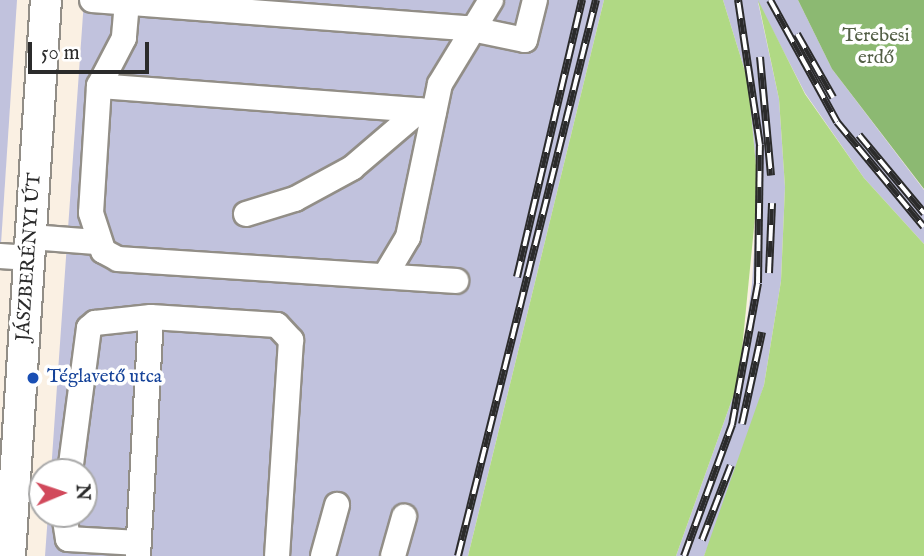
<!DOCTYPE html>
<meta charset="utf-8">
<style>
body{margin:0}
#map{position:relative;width:924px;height:556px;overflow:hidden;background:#faf0e3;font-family:"IM FELL English",serif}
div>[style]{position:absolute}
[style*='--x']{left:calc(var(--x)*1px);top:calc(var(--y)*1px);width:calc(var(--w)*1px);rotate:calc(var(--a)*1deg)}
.industrial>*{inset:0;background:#c1c2dd}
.green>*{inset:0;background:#b0d984}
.forest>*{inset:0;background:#8cb972}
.roads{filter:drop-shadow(2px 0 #928e87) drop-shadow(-2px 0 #928e87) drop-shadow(0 2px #928e87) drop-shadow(0 -2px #928e87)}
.minor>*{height:24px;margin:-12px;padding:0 12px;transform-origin:12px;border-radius:12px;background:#fff}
.major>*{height:30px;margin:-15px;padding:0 15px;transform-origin:15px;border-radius:15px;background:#fff}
.rail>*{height:8px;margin-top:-4px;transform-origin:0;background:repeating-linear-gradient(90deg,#fff 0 16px,#2b2b2b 0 32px);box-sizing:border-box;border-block:2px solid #2b2b2b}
.dots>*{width:19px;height:19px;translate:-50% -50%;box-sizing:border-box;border:4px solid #fff;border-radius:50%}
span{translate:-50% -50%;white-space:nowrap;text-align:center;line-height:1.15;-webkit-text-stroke:7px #fff;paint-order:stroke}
.park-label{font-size:19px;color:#535f46}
.street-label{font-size:19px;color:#2b2b2b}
.transit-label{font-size:19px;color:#164399}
.left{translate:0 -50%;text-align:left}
.north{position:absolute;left:28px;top:458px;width:70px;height:70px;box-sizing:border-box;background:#fff;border:2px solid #aaa;border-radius:50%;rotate:88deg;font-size:19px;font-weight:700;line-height:28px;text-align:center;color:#2b2b2b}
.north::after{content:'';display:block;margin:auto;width:24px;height:32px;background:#d1495b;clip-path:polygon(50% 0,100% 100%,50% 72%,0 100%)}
.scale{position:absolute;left:28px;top:42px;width:121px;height:32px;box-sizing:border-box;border:4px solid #2b2b2b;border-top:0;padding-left:9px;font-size:21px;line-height:24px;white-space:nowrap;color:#2b2b2b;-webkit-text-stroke:5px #fff;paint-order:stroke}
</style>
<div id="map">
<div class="industrial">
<i style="clip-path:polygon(0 0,17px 0,0 259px)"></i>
<i style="clip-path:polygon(84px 0,604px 0,468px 556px,45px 556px,48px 514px,84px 514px,84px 472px,51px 472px)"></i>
<i style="clip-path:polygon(723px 0,798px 0,832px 69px,924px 190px,924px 244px,864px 178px,805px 93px,758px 2px,779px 99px,785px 187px,781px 281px,764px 385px,732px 488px,704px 556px,676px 556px,739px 380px,752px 284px,758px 187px,748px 81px)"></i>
</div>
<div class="green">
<i style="clip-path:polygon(604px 0,723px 0,748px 81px,758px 187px,739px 380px,676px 556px,468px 556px)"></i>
<i style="clip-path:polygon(758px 0,805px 94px,864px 178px,924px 244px,924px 556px,704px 556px,764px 385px,781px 281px,785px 187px,779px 99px)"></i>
</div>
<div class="forest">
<i style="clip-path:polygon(798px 0,924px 0,924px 189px,832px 69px)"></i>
</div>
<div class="roads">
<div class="minor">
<i style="--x:92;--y:0;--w:376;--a:4.3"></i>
<i style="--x:467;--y:28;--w:59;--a:11.7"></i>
<i style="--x:525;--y:40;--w:41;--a:-76"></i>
<i style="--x:127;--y:2;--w:36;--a:95"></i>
<i style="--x:124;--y:38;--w:54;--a:117.5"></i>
<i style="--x:99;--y:86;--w:127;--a:93.6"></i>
<i style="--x:91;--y:213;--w:40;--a:72"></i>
<i style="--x:103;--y:251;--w:17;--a:28"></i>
<i style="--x:118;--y:259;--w:339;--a:3.7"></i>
<i style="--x:99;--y:86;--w:336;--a:4.3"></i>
<i style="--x:246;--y:214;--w:51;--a:-17"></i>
<i style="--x:295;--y:199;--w:65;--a:-28.5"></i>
<i style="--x:352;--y:168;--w:89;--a:-40.5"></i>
<i style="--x:31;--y:237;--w:65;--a:4.4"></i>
<i style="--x:0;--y:256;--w:30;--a:4"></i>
<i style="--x:386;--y:274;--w:43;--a:-59.3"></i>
<i style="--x:408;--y:237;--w:156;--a:-78.2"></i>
<i style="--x:440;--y:84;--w:98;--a:-58.7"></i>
<i style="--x:70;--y:472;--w:145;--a:-82.5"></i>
<i style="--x:89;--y:328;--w:8;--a:-40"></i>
<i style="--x:95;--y:323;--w:56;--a:-6.1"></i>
<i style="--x:151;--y:317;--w:126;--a:3.6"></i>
<i style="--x:277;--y:325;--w:21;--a:47"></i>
<i style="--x:291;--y:340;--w:216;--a:93.7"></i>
<i style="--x:64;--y:514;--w:25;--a:81"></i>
<i style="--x:68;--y:539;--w:71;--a:3.2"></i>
<i style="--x:138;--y:556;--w:239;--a:-86.9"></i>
<i style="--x:323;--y:556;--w:53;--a:-74.6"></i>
<i style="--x:393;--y:556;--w:41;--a:-74.2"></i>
</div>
<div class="major">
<i style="--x:10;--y:556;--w:557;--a:-86.3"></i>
</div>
</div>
<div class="rail">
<i style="--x:770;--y:0;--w:139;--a:61.2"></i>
<i style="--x:837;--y:122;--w:136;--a:50.4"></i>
<i style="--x:797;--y:34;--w:73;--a:60.3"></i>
<i style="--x:760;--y:57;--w:119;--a:84.7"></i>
<i style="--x:859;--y:135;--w:102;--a:50.2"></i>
<i style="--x:769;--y:273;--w:70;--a:-87.5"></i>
<i style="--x:517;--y:277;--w:285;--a:-76.8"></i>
<i style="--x:742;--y:424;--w:94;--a:-77.7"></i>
<i style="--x:702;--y:540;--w:80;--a:-68.9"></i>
<i style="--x:458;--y:556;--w:573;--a:-76.06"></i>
<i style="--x:684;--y:556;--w:140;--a:-69.9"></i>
<i style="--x:732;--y:425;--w:144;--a:-79.6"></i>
<i style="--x:758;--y:283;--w:138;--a:-89.2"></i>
<i style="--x:760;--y:145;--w:147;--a:-98.6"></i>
</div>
<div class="dots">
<i style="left:33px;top:378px;background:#1a4fb4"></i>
</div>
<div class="park-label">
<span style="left:876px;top:48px">Terebesi<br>erdő</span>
</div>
<div class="street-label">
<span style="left:30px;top:257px;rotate:-86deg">JÁSZBERÉNYI ÚT</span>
</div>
<div class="transit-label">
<span class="left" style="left:47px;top:378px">Téglavető utca</span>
</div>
<div class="north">N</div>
<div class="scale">50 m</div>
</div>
